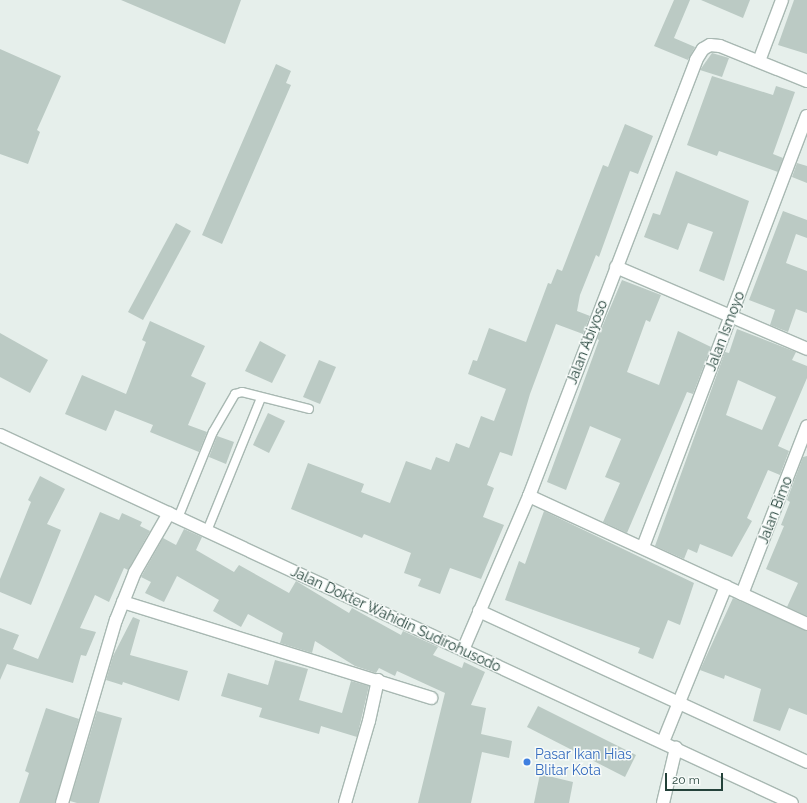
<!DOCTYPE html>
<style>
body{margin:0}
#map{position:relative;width:807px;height:803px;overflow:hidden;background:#e6efeb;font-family:Raleway,sans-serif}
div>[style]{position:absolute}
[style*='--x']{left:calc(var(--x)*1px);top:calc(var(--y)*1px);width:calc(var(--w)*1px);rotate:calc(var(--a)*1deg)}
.building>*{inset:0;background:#bbcac4}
.roads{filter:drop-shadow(1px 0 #a8b8b2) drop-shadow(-1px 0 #a8b8b2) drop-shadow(0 1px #a8b8b2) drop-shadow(0 -1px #a8b8b2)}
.lane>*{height:8px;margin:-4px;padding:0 4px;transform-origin:4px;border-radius:4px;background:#fff}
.street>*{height:12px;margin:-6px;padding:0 6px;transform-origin:6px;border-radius:6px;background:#fff}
.secondary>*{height:12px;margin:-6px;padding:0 6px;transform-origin:6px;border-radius:6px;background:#fff}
.dots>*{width:11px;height:11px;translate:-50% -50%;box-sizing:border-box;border:2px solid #f7fbf9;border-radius:50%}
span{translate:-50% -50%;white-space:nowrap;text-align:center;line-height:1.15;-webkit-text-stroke:3px #f7fbf9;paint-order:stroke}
.street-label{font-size:14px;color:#24423a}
.shop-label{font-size:14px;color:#366cbe}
.left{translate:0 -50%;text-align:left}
.scale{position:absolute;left:665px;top:773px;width:58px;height:18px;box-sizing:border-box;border:2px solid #24423a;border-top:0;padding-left:5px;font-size:12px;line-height:14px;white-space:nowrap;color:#24423a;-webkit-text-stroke:3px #f7fbf9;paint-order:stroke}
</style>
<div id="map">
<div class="building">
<i style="clip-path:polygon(121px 0,241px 0,225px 44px)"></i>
<i style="clip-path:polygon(674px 0,690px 0,674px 38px,695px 47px,688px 60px,654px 46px)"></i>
<i style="clip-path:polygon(701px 0,750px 0,743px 18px)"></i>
<i style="clip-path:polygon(794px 0,807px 0,807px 54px,778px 45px)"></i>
<i style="clip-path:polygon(0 49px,61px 76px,37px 130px,40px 132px,28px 164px,0 154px)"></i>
<i style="clip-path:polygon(712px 53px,729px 58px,722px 77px,700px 70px)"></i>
<i style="clip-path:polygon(276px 64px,291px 71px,286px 83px,291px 85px,222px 244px,202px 235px)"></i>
<i style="clip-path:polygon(712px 76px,773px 95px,776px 86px,795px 92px,773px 154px,783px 158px,778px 172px,719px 151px,717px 156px,687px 145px)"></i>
<i style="clip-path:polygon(625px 124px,653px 136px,638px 174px,630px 171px,599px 257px,596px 255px,580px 295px,577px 311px,590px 316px,583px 334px,556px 324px,530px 394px,512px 456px,500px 452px,487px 485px,494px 488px,483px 517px,504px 525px,481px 579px,450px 568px,440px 594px,418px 586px,421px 579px,404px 573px,411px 553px,364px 534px,362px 538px,291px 509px,308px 463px,364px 484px,361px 492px,390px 503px,406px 461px,431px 470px,436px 457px,449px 462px,456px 443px,469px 448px,481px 416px,494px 421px,506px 389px,468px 374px,473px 360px,477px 361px,489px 328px,526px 342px,548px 283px,551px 284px,557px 269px,562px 271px,603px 165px,608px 167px)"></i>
<i style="clip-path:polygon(797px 163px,807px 166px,807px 183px,792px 177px)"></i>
<i style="clip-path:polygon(676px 171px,749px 201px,724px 281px,699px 271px,713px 232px,688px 223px,678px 250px,644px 237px,653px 213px,660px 215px)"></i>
<i style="clip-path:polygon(783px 211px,807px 220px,807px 238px,796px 234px,786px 263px,807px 271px,807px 313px,796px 309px,788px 332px,770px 325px,775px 310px,749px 300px)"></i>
<i style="clip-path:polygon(176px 223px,191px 231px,143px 320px,128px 312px)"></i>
<i style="clip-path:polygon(622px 280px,661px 295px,650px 322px,646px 320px,627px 372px,659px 385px,678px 331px,711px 347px,693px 394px,687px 392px,627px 533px,603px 522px,620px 483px,605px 477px,621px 439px,590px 426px,566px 490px,547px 482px,599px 340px,597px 339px)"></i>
<i style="clip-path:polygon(150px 321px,205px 346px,191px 376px,206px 383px,188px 425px,207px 432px,199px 452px,150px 432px,153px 425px,115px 410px,106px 431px,65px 414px,82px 375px,126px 394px,146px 342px,142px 340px)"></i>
<i style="clip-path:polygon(evenodd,737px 329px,796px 352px,792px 360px,807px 366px,807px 378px,778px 446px,789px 451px,780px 475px,768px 470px,747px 518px,752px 521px,732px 557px,700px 544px,697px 553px,688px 549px,684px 559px,655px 546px,725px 352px,729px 353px,737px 329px,738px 380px,776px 397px,762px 430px,726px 415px,738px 380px)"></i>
<i style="clip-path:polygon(0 333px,48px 360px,30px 393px,0 377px)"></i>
<i style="clip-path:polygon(260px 341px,286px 355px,272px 383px,245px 371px)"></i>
<i style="clip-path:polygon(319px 360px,336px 367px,320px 404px,303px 397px)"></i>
<i style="clip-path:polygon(268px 413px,285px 421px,269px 453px,253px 445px)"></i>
<i style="clip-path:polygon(217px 436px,234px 442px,226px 464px,209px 457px)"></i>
<i style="clip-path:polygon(807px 456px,807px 616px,787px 607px,798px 583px,766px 569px,784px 526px,781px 525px,790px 502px,787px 500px,794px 481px,803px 457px)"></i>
<i style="clip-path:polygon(40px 476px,65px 489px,47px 524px,61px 530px,31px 605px,0 592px,0 579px,31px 502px,28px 500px)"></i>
<i style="clip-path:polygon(544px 511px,694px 583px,680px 625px,668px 620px,653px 659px,638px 653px,640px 648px,505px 600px,519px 561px,525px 564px)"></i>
<i style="clip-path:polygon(100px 512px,119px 520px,122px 513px,142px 522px,140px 526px,150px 531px,128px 570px,124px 568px,109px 602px,95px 595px,80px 628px,96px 632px,86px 656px,81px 655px,73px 683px,7px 664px,0 680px,0 628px,19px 635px,13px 649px,38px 659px)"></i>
<i style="clip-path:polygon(184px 529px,202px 537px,196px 550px,234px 572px,239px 565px,289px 593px,296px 581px,349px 613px,352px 608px,401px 635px,403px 631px,438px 647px,433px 655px,462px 668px,464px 662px,485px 672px,471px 705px,486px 708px,481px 734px,512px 741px,509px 758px,482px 752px,471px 803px,418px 803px,445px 693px,397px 671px,395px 676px,379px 668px,376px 673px,355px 666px,315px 641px,312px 653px,280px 643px,283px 633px,248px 614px,241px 627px,213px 611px,219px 600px,177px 576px,164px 602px,145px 593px,151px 582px,141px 577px,163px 538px,176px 545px)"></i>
<i style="clip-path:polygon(733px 598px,807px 631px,807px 715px,789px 708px,780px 731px,753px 721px,761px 689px,725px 675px,724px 679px,700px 670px)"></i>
<i style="clip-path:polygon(133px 617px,140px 620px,130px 655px,188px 671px,179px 701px,123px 682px,122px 685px,106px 680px,113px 656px)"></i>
<i style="clip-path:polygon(275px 660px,308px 669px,299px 700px,342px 713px,351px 681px,369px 686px,357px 737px,321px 726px,319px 734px,259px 717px,262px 708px,221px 696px,228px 673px,268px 685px)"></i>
<i style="clip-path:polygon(538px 706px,636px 755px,625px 777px,527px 727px)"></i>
<i style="clip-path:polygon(46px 708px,79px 719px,55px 803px,19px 803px,29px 773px,25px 771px)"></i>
<i style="clip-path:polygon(97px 711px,122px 718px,99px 803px,77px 803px,70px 801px)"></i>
<i style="clip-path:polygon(540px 774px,573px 782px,569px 803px,534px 803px)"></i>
</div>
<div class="roads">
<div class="lane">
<i style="--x:178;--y:518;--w:93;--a:-67.9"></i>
<i style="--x:213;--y:432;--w:44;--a:-59.9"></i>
<i style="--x:235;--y:394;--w:7;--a:-16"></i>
<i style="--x:242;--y:392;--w:69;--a:14.2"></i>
<i style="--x:207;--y:531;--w:144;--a:-67.9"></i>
</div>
<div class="street">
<i style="--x:759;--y:61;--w:65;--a:-69.3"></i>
<i style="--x:616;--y:267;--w:208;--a:23.2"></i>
<i style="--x:529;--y:496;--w:306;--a:24.7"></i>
<i style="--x:643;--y:547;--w:461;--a:-69.2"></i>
<i style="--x:742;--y:594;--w:180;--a:-68.8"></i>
<i style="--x:123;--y:602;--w:323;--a:17.3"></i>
<i style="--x:479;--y:611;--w:361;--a:24.7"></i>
<i style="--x:463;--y:650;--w:168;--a:-66.8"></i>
<i style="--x:529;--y:496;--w:467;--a:-69"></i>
<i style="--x:696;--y:60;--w:13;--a:-58"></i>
<i style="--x:703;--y:49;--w:8;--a:-30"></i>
<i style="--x:710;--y:45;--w:10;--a:6"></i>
<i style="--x:720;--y:46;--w:94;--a:21.9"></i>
<i style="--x:663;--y:742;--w:168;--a:-68"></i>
<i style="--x:62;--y:803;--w:191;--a:-73.6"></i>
<i style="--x:116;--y:620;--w:52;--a:-68.4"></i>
<i style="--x:135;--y:572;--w:68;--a:-60"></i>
<i style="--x:345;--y:803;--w:85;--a:-73.7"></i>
<i style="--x:369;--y:721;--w:42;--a:-77.6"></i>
</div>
<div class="secondary">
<i style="--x:0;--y:435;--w:873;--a:24.92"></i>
<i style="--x:663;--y:803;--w:57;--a:-76.7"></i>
</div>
</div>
<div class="dots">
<i style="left:527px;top:762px;background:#3f7fe0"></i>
</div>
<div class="street-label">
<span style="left:725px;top:331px;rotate:-69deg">Jalan Ismoyo</span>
<span style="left:587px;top:342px;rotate:-69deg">Jalan Abiyoso</span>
<span style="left:775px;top:510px;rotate:-69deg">Jalan Bimo</span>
<span style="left:396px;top:619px;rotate:25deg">Jalan Dokter Wahidin Sudirohusodo</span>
</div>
<div class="shop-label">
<span class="left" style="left:535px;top:762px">Pasar Ikan Hias<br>Blitar Kota</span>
</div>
<div class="scale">20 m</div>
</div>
